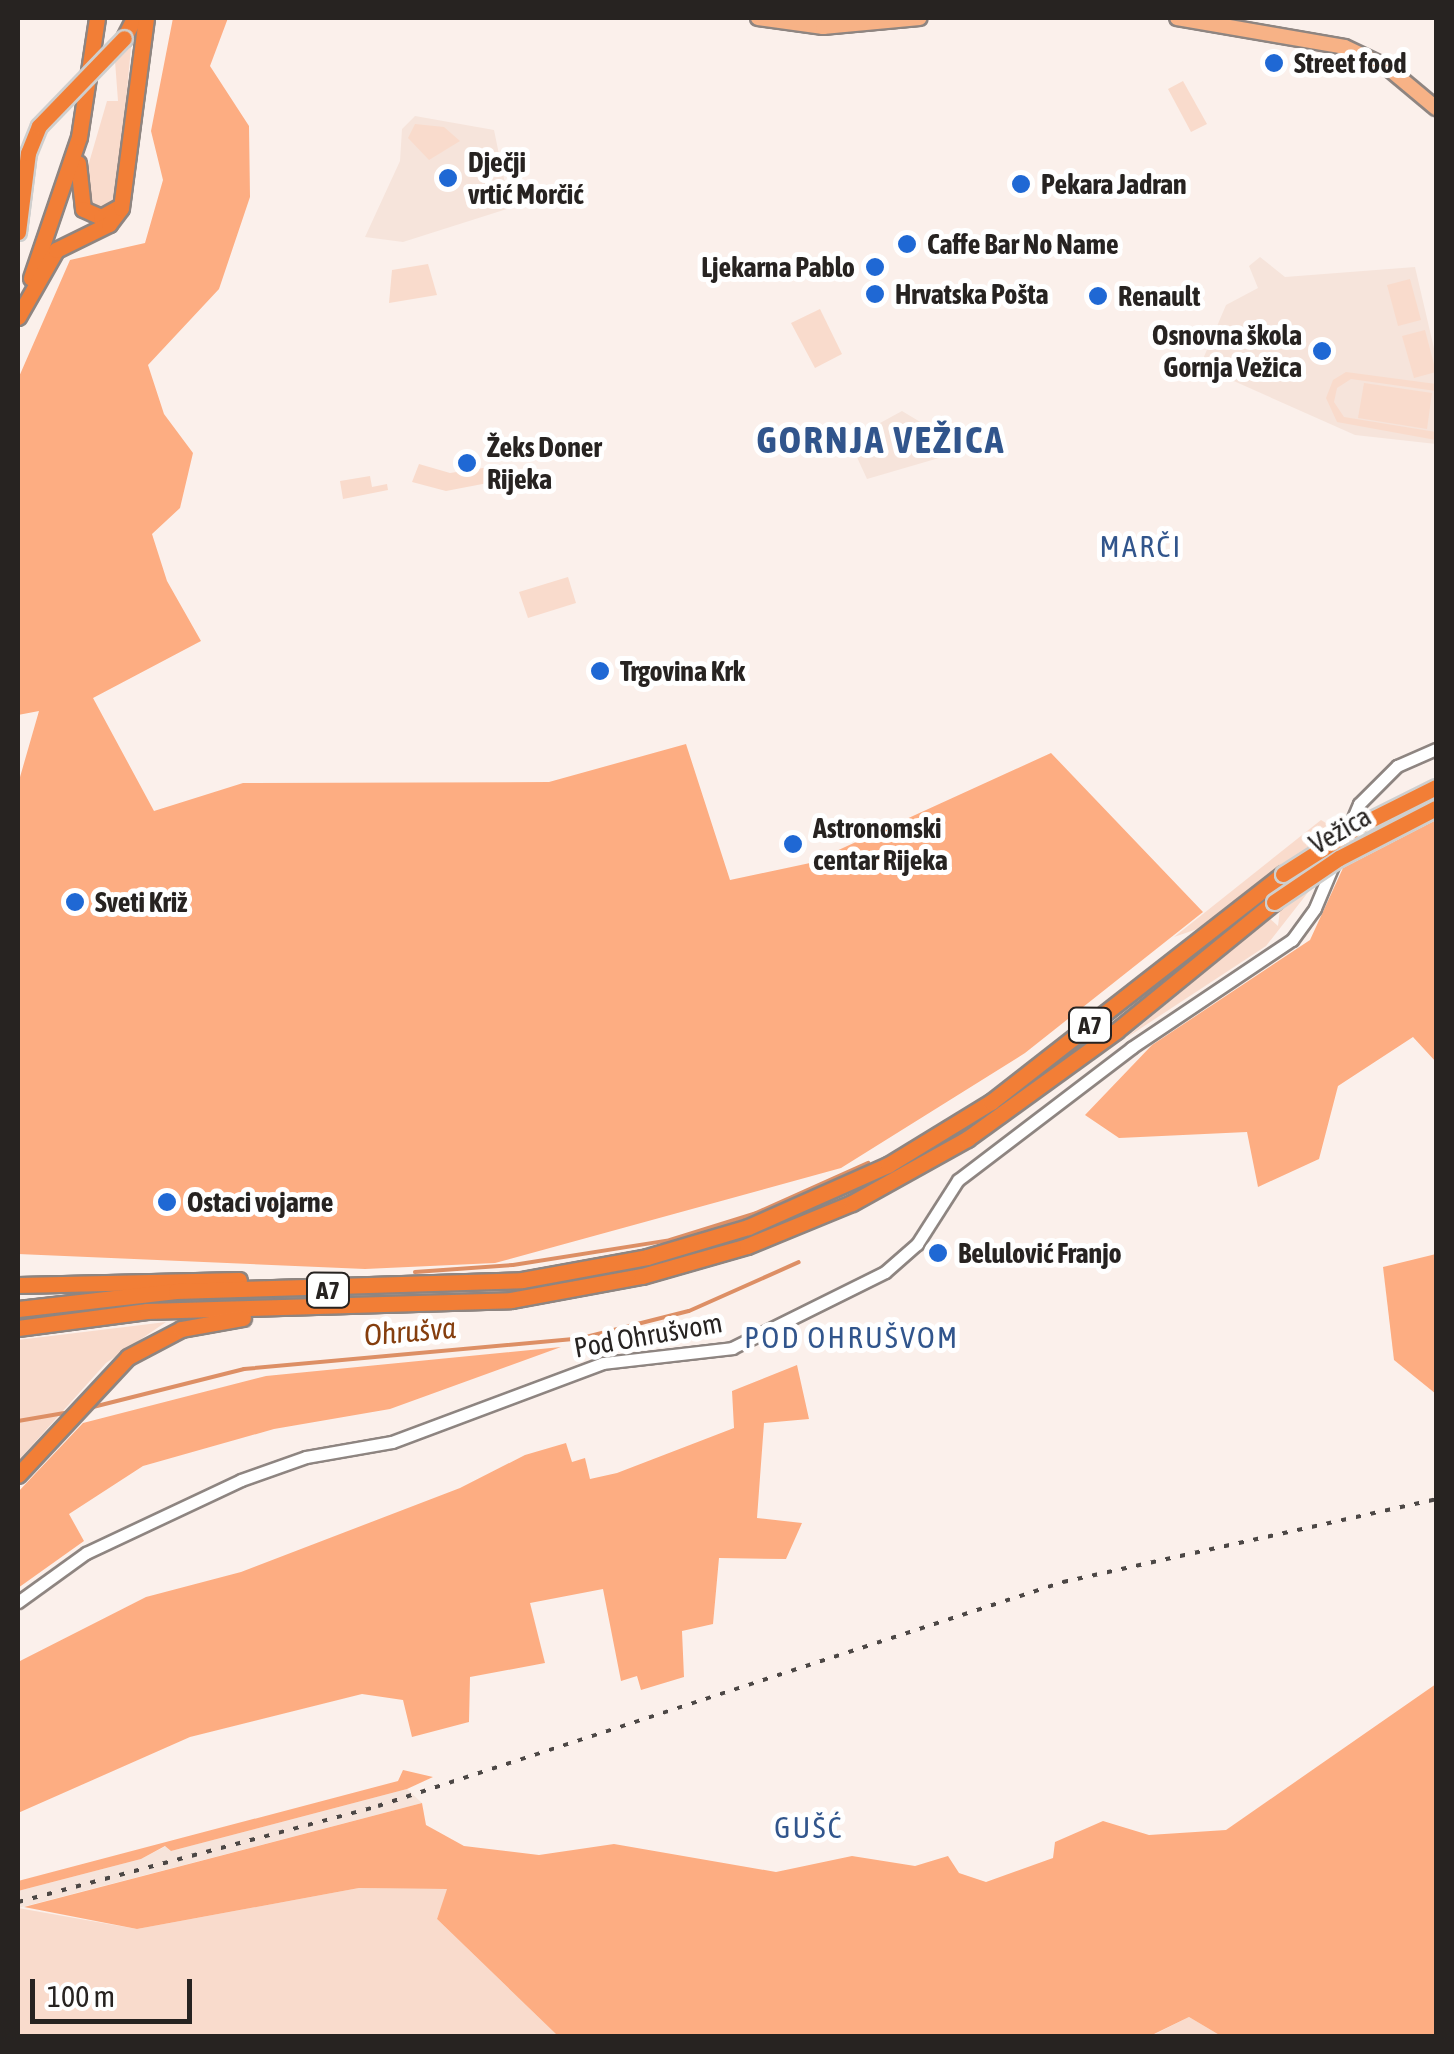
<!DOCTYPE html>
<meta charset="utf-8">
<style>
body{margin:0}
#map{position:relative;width:1454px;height:2054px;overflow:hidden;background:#fbf0eb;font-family:"Asap Condensed",sans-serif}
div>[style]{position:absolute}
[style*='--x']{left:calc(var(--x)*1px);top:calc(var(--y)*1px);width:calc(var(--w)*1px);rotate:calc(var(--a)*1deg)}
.built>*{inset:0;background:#f6e4db}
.green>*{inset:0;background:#f9dbcc}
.forest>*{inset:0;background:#fdad82}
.stream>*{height:4px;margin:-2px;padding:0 2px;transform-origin:2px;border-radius:2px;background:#dd8f65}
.roads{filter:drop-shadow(2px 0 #8e8581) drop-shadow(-2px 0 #8e8581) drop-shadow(0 2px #8e8581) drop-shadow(0 -2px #8e8581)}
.minor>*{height:11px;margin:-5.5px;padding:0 5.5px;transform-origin:5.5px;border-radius:5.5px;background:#fff}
.major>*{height:14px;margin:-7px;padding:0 7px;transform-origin:7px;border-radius:7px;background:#f7b286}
.highway>*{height:15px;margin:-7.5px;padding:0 7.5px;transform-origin:7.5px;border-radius:7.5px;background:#f27e36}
.rail>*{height:4px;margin-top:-2px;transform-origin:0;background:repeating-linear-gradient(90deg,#4c4745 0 5px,transparent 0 15px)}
.bridges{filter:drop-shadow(2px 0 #cfcfce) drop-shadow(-2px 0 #cfcfce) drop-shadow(0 2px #cfcfce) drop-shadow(0 -2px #cfcfce)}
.highway-bridge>*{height:15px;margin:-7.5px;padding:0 7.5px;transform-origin:7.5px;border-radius:7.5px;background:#f27e36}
.dots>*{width:28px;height:28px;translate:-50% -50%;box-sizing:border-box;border:5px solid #fff;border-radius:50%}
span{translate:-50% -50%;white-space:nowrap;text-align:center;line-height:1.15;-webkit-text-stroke:10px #fff;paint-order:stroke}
.shield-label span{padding:2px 8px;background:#fff;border:2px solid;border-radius:8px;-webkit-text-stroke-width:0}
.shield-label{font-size:25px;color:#272321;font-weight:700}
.poi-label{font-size:28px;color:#272321;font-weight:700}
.left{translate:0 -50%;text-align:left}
.right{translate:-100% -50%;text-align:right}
.street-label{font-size:28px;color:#272321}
.neighbourhood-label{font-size:30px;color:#31558c;letter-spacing:2.5px}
.water-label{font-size:30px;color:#853e0e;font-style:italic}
.district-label{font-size:38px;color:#31558c;font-weight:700;letter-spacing:2.5px}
.frame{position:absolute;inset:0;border:20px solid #272321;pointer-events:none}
.scale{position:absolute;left:30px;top:1979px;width:162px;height:45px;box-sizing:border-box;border:5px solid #272321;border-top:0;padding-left:12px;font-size:30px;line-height:35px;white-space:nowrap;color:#272321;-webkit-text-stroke:8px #fff;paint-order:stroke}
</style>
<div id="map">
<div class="built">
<i style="clip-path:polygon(415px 116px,494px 130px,510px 208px,403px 242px,365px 237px,400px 161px,402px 129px)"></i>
<i style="clip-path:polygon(1260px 257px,1285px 277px,1415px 267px,1436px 357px,1436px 444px,1355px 435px,1200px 366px,1226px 305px,1258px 288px,1249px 266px)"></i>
<i style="clip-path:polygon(902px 411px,927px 426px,928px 437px,956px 436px,956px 453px,867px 479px,849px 440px)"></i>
<i style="clip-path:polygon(407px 1789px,422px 1803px,18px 1908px,18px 1891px,141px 1859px,166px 1846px,171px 1851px)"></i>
</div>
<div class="green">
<i style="clip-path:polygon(132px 37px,117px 196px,107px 206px,94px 206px,84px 180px,107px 101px,118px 101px,115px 61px)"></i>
<i style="clip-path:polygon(1183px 81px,1207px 124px,1191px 132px,1168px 89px)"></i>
<i style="clip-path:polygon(415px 124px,444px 127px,460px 141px,429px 160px,408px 138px)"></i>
<i style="clip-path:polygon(428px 264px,437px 295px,389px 303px,392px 270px)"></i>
<i style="clip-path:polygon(1410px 279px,1421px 320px,1398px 326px,1387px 285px)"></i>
<i style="clip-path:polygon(820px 309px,842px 354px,815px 368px,791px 323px)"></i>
<i style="clip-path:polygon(1425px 330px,1436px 372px,1414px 378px,1402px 336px)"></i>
<i style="clip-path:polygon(1346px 372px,1436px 384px,1436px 391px,1351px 379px,1337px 388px,1334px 402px,1344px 417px,1436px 432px,1436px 440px,1337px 422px,1326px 398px,1333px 380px)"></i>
<i style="clip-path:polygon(1364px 383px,1432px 393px,1427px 429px,1358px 418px)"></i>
<i style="clip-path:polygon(419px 464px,450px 473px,490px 467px,493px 482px,446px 491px,412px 482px)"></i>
<i style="clip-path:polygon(370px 476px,372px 487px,387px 484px,388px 490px,343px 499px,340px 481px)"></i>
<i style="clip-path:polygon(568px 577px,576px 603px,528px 618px,519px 592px)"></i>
<i style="clip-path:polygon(1321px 820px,1334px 828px,1200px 928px,1174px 937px)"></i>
<i style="clip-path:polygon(1313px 886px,1266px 946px,1126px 1038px,1268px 917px,1278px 926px,1280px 910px)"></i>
<i style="clip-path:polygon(1108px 1021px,1003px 1107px,870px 1186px,734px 1242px,645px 1268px,575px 1283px,493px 1293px,137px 1304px,18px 1320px,151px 1300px,508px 1289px,676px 1257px,805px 1212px,909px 1162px,982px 1117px)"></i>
<i style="clip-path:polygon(166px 1322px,106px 1363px,18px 1461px,18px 1340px)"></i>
<i style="clip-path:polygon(359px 1888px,448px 1889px,437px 1919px,558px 2036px,18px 2036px,18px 1908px,137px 1929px)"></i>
<i style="clip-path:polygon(1189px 2017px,1221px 2036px,1151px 2036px)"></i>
</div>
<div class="forest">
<i style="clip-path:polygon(173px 18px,228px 18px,210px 66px,249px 126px,250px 197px,219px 289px,148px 365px,164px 414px,193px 453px,180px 508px,152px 534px,167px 581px,201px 641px,93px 698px,154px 811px,243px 783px,549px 782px,686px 744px,730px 880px,810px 863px,1051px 753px,1203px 912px,1025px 1053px,841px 1168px,495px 1263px,365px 1269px,18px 1254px,18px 784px,39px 711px,18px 715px,18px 379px,70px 260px,145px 243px,163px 180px,151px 131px)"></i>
<i style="clip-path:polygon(1436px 820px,1436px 1062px,1413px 1037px,1338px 1086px,1319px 1159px,1258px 1187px,1247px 1132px,1119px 1138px,1085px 1115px,1152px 1045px,1310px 940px,1343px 868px)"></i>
<i style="clip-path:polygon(1436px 1254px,1436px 1394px,1394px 1360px,1383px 1267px)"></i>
<i style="clip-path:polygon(561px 1347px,390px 1409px,274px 1429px,143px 1466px,69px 1514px,84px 1541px,18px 1588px,18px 1492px,83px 1423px,266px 1376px)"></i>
<i style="clip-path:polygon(797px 1365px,809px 1419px,764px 1423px,757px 1518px,802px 1523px,786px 1559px,719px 1558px,713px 1624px,682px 1631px,684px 1677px,641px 1690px,637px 1676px,621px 1681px,603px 1589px,530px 1603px,545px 1663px,470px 1677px,469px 1722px,412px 1737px,403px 1700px,362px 1694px,190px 1737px,18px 1813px,18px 1662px,146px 1597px,241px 1572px,460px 1488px,525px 1455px,566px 1443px,572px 1462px,585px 1458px,590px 1479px,617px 1473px,734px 1428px,732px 1391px)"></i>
<i style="clip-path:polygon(1436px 1684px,1436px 2036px,1221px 2036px,1189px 2017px,1150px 2036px,558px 2036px,437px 1919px,447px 1889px,359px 1888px,137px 1929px,24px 1907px,422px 1803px,426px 1825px,464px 1846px,539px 1855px,614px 1844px,776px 1872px,852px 1856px,915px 1866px,948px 1856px,959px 1873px,986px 1882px,1053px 1858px,1055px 1842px,1103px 1821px,1149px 1835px,1226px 1830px)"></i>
<i style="clip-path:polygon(403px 1770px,433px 1777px,407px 1789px,171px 1851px,165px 1846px,141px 1859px,18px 1891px,18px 1881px,398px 1781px)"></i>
</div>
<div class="stream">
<i style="--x:415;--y:1272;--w:98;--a:-4.1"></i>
<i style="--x:513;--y:1265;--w:159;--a:-9"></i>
<i style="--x:670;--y:1240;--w:90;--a:-17.4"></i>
<i style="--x:756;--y:1213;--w:123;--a:-24.1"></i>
<i style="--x:89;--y:1408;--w:160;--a:-14.1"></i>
<i style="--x:244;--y:1369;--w:339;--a:-5.2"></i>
<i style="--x:582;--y:1338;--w:110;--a:-14.2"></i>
<i style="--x:689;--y:1311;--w:120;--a:-24"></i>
<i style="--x:18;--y:1421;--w:53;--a:-9.8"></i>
</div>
<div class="roads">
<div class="minor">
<i style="--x:18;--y:1602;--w:84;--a:-35.8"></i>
<i style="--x:86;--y:1553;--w:171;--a:-25.2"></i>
<i style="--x:241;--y:1480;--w:69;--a:-19.5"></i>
<i style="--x:306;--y:1457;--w:87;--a:-9.9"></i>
<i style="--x:392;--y:1442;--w:225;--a:-20.5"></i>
<i style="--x:603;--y:1363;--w:130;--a:-6.6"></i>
<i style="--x:732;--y:1348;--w:171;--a:-26.4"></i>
<i style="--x:885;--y:1272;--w:43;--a:-41.2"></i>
<i style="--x:917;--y:1244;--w:76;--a:-57.4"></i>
<i style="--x:958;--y:1180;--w:218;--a:-37.3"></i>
<i style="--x:1131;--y:1048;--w:194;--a:-33.9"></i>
<i style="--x:1292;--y:940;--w:39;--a:-54"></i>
<i style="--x:1315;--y:908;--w:113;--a:-67.1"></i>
<i style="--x:1359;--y:804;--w:54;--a:-45"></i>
<i style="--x:1397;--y:766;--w:43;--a:-23.6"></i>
</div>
<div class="major">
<i style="--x:758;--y:18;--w:66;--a:7.9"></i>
<i style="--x:823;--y:27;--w:97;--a:-5.3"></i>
<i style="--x:1177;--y:18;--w:170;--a:9.8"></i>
<i style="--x:1345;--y:47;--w:47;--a:25.5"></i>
<i style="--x:1387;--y:67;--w:64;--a:39.9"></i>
</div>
<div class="highway">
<i style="--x:124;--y:38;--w:22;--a:-63"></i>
<i style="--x:78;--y:163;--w:46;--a:83.8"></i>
<i style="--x:83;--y:209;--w:20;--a:24"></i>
<i style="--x:101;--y:217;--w:18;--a:-29"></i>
<i style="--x:31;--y:278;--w:149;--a:-71.2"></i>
<i style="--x:79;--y:137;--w:120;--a:-81.4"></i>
<i style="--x:18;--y:317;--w:77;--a:-60.4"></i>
<i style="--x:56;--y:250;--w:59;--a:-26.1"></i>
<i style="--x:109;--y:224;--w:20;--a:-53"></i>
<i style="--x:121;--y:208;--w:192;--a:-82.5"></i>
<i style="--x:18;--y:1285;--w:221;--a:-1.3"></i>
<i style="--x:18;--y:1309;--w:159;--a:-6.5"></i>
<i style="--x:176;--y:1291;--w:346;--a:-1.8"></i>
<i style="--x:522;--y:1280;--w:127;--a:-10.4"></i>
<i style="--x:647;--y:1257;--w:105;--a:-16.5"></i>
<i style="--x:748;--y:1227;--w:153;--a:-23.9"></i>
<i style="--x:888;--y:1165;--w:121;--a:-31.5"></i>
<i style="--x:991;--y:1102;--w:370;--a:-38"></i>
<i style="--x:18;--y:1328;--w:130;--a:-7.5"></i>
<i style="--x:147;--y:1311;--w:364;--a:-1.7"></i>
<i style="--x:511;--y:1300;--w:133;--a:-10.4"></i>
<i style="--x:642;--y:1276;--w:109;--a:-15.9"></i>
<i style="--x:747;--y:1246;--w:113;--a:-22.3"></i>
<i style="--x:852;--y:1203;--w:132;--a:-29.1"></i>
<i style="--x:967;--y:1139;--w:184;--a:-35.9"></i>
<i style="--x:1116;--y:1031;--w:204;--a:-39.2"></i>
<i style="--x:18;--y:1475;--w:161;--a:-47"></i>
<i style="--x:128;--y:1357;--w:60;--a:-27.8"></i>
<i style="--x:181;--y:1329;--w:63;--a:-10.1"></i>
</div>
</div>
<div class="rail">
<i style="--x:18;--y:1902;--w:373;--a:-14.9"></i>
<i style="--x:378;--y:1806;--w:721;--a:-18.11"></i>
<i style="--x:1063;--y:1582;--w:382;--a:-12.5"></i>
</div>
<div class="bridges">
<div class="highway-bridge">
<i style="--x:18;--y:232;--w:80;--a:-82.8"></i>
<i style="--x:28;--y:153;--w:29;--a:-68"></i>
<i style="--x:39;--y:126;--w:122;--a:-46"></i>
<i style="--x:1283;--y:874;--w:91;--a:-32.5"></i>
<i style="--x:1360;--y:825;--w:85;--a:-26.6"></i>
<i style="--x:1274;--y:902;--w:78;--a:-34.1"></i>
<i style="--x:1339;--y:858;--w:109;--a:-27.3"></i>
</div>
</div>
<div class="dots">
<i style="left:1274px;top:63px;background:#1f68d4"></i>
<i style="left:448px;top:178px;background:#1f68d4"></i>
<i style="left:1021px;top:184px;background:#1f68d4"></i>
<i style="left:907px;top:244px;background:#1f68d4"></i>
<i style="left:875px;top:267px;background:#1f68d4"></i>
<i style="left:875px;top:294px;background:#1f68d4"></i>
<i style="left:1098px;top:296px;background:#1f68d4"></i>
<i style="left:1322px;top:351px;background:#1f68d4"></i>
<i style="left:467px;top:463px;background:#1f68d4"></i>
<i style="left:600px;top:671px;background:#1f68d4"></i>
<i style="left:793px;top:844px;background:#1f68d4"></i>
<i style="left:75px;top:902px;background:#1f68d4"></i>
<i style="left:167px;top:1202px;background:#1f68d4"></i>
<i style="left:938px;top:1253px;background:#1f68d4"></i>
</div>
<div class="shield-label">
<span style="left:1090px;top:1025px">A7</span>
<span style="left:328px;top:1290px">A7</span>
</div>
<div class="poi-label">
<span class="left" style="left:1294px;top:63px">Street food</span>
<span class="left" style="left:468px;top:178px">Dječji<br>vrtić Morčić</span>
<span class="left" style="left:1041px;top:184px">Pekara Jadran</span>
<span class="left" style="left:927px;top:244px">Caffe Bar No Name</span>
<span class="right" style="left:855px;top:267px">Ljekarna Pablo</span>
<span class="left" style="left:895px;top:294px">Hrvatska Pošta</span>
<span class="left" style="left:1118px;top:296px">Renault</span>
<span class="right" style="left:1302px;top:351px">Osnovna škola<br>Gornja Vežica</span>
<span class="left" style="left:487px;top:463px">Žeks Doner<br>Rijeka</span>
<span class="left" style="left:620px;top:671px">Trgovina Krk</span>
<span class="left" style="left:813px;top:844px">Astronomski<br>centar Rijeka</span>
<span class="left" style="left:95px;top:902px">Sveti Križ</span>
<span class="left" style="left:187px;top:1202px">Ostaci vojarne</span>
<span class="left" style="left:958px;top:1253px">Belulović Franjo</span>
</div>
<div class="street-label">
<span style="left:1340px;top:830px;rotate:-30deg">Vežica</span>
<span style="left:648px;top:1335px;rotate:-10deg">Pod Ohrušvom</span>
</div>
<div class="neighbourhood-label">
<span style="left:1141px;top:546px">MARČI</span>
<span style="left:852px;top:1337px">POD OHRUŠVOM</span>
<span style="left:809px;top:1827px">GUŠĆ</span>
</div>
<div class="water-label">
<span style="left:410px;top:1331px;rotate:-5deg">Ohrušva</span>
</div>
<div class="district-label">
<span style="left:881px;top:440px">GORNJA VEŽICA</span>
</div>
<div class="frame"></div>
<div class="scale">100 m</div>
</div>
